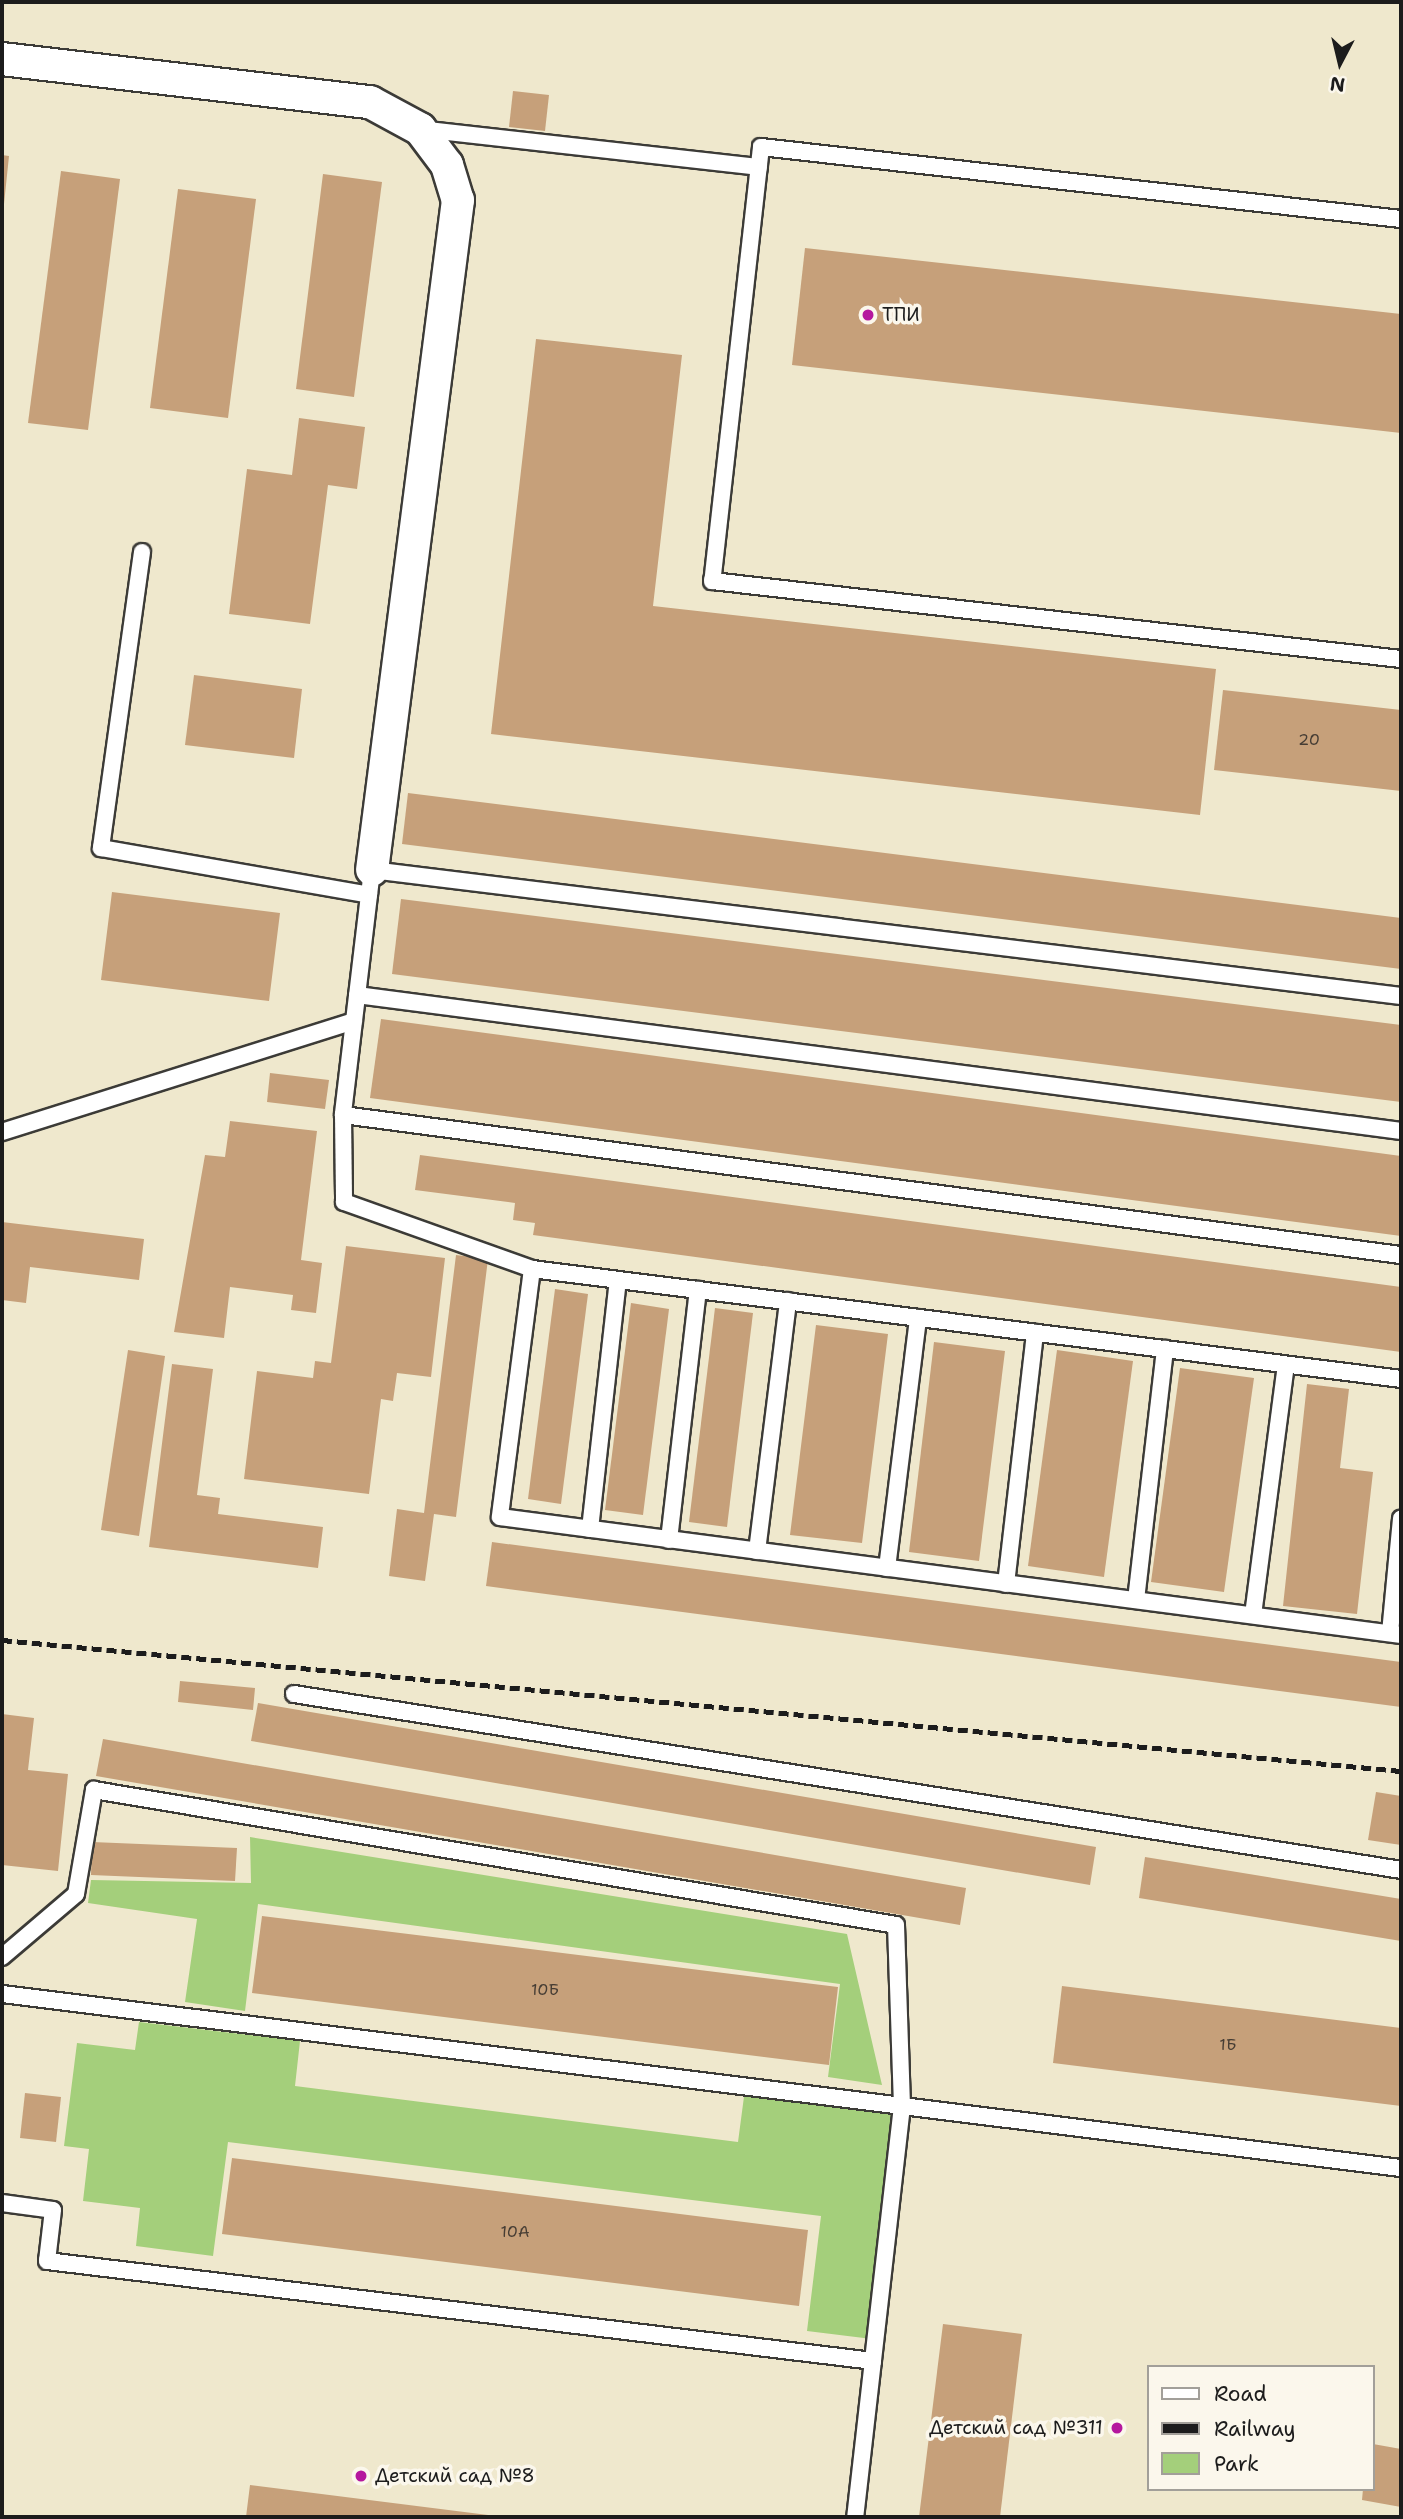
<!DOCTYPE html>
<meta charset="utf-8">
<style>
body{margin:0}
#map{position:relative;width:1403px;height:2519px;overflow:hidden;background:#efe8cd;font-family:"Shantell Sans",sans-serif}
div>[style]{position:absolute}
[style*='--x']{left:calc(var(--x)*1px);top:calc(var(--y)*1px);width:calc(var(--w)*1px);rotate:calc(var(--a)*1deg)}
.green>*{inset:0;background:#a4cf7b}
.building>*{inset:0;background:#c6a07a}
.roads{filter:drop-shadow(2px 0 #3c3b37) drop-shadow(-2px 0 #3c3b37) drop-shadow(0 2px #3c3b37) drop-shadow(0 -2px #3c3b37)}
.service>*{height:16px;margin:-8px;padding:0 8px;transform-origin:8px;border-radius:8px;background:#fff}
.minor>*{height:32px;margin:-16px;padding:0 16px;transform-origin:16px;border-radius:16px;background:#fff}
.rail>*{height:5px;margin-top:-2.5px;transform-origin:0;background:repeating-linear-gradient(90deg,#1c1c1c 0 10px,transparent 0 15px)}
.dots>*{width:19px;height:19px;translate:-50% -50%;box-sizing:border-box;border:4px solid #fbf7ec;border-radius:50%}
span{translate:-50% -50%;white-space:nowrap;text-align:center;line-height:1.15;-webkit-text-stroke:7px #fbf7ec;paint-order:stroke}
.number-label{font-size:16px;color:#463d34}
.number-label span{-webkit-text-stroke-width:0}
.poi-label{font-size:19px;color:#1c1c1c}
.left{translate:0 -50%;text-align:left}
.right{translate:-100% -50%;text-align:right}
.frame{position:absolute;inset:0;border:4px solid #1c1c1c;pointer-events:none}
.legend{position:absolute;left:1147px;top:2365px;width:228px;height:126px;box-sizing:border-box;background:#fbf7ec;border:2px solid #a29f99;margin:0;padding:9px 12px;list-style:none;font-size:21px;color:#1c1c1c}
.legend li{display:flex;align-items:center;gap:14px;height:35px}
.legend b{width:35px;border:2px solid #a29f99}
.north{position:absolute;left:1305px;top:28px;width:70px;height:70px;-webkit-text-stroke:5px #fbf7ec;paint-order:stroke;rotate:187deg;font-size:19px;font-weight:700;line-height:28px;text-align:center;color:#1c1c1c}
.north::after{content:'';display:block;margin:auto;width:24px;height:32px;background:#1c1c1c;clip-path:polygon(50% 0,100% 100%,50% 72%,0 100%)}
</style>
<div id="map">
<div class="green">
<i style="clip-path:polygon(250px 1837px,847px 1934px,882px 2085px,828px 2077px,840px 1984px,258px 1904px,245px 2011px,185px 2002px,197px 1919px,88px 1903px,91px 1880px,251px 1883px)"></i>
<i style="clip-path:polygon(139px 2022px,300px 2041px,295px 2086px,738px 2142px,745px 2089px,901px 2109px,872px 2339px,807px 2331px,821px 2216px,228px 2142px,213px 2256px,136px 2246px,140px 2208px,83px 2201px,89px 2149px,64px 2146px,77px 2043px,135px 2050px)"></i>
</div>
<div class="building">
<i style="clip-path:polygon(513px 91px,549px 95px,545px 131px,509px 127px)"></i>
<i style="clip-path:polygon(2px 155px,9px 156px,4px 204px,2px 204px)"></i>
<i style="clip-path:polygon(61px 171px,120px 179px,88px 430px,28px 423px)"></i>
<i style="clip-path:polygon(323px 174px,382px 182px,354px 397px,296px 389px)"></i>
<i style="clip-path:polygon(178px 189px,256px 199px,228px 418px,150px 408px)"></i>
<i style="clip-path:polygon(805px 248px,1401px 314px,1401px 433px,792px 365px)"></i>
<i style="clip-path:polygon(536px 339px,682px 355px,653px 606px,1216px 669px,1200px 815px,491px 734px)"></i>
<i style="clip-path:polygon(299px 418px,365px 427px,357px 489px,328px 485px,310px 624px,229px 614px,247px 469px,292px 475px)"></i>
<i style="clip-path:polygon(194px 675px,302px 689px,294px 758px,185px 745px)"></i>
<i style="clip-path:polygon(1223px 690px,1401px 710px,1401px 791px,1214px 770px)"></i>
<i style="clip-path:polygon(408px 793px,1401px 918px,1401px 969px,402px 844px)"></i>
<i style="clip-path:polygon(112px 892px,280px 913px,269px 1001px,101px 980px)"></i>
<i style="clip-path:polygon(401px 899px,1401px 1025px,1401px 1102px,392px 974px)"></i>
<i style="clip-path:polygon(381px 1019px,1401px 1156px,1401px 1236px,370px 1098px)"></i>
<i style="clip-path:polygon(270px 1073px,329px 1080px,325px 1109px,267px 1102px)"></i>
<i style="clip-path:polygon(230px 1121px,317px 1131px,301px 1260px,322px 1263px,316px 1313px,291px 1310px,293px 1295px,230px 1287px,224px 1338px,174px 1332px,205px 1155px,225px 1157px)"></i>
<i style="clip-path:polygon(420px 1155px,1401px 1287px,1401px 1352px,533px 1235px,535px 1223px,513px 1220px,515px 1203px,415px 1190px)"></i>
<i style="clip-path:polygon(2px 1222px,144px 1239px,139px 1280px,30px 1267px,26px 1303px,2px 1300px)"></i>
<i style="clip-path:polygon(346px 1246px,445px 1258px,431px 1377px,397px 1373px,393px 1401px,381px 1399px,369px 1494px,244px 1479px,257px 1371px,313px 1378px,315px 1361px,331px 1363px)"></i>
<i style="clip-path:polygon(456px 1255px,488px 1259px,456px 1517px,434px 1514px,425px 1581px,389px 1576px,397px 1509px,424px 1513px)"></i>
<i style="clip-path:polygon(555px 1289px,588px 1294px,561px 1504px,528px 1499px)"></i>
<i style="clip-path:polygon(631px 1303px,669px 1309px,643px 1515px,605px 1510px)"></i>
<i style="clip-path:polygon(715px 1308px,753px 1313px,727px 1527px,689px 1522px)"></i>
<i style="clip-path:polygon(816px 1325px,888px 1334px,862px 1543px,790px 1535px)"></i>
<i style="clip-path:polygon(934px 1342px,1005px 1351px,979px 1561px,909px 1552px)"></i>
<i style="clip-path:polygon(128px 1350px,165px 1356px,139px 1536px,101px 1530px)"></i>
<i style="clip-path:polygon(1057px 1350px,1133px 1361px,1104px 1577px,1028px 1566px)"></i>
<i style="clip-path:polygon(172px 1364px,213px 1369px,197px 1495px,220px 1498px,218px 1514px,323px 1527px,318px 1568px,149px 1547px)"></i>
<i style="clip-path:polygon(1180px 1368px,1254px 1378px,1224px 1592px,1151px 1582px)"></i>
<i style="clip-path:polygon(1307px 1384px,1349px 1389px,1340px 1468px,1373px 1472px,1357px 1614px,1283px 1606px)"></i>
<i style="clip-path:polygon(492px 1542px,1401px 1662px,1401px 1707px,486px 1586px)"></i>
<i style="clip-path:polygon(180px 1681px,255px 1688px,253px 1710px,178px 1702px)"></i>
<i style="clip-path:polygon(258px 1703px,1096px 1847px,1090px 1885px,251px 1741px)"></i>
<i style="clip-path:polygon(2px 1714px,34px 1718px,28px 1770px,68px 1774px,58px 1871px,2px 1865px)"></i>
<i style="clip-path:polygon(103px 1739px,966px 1888px,960px 1925px,96px 1776px)"></i>
<i style="clip-path:polygon(1376px 1792px,1401px 1796px,1401px 1845px,1368px 1840px)"></i>
<i style="clip-path:polygon(92px 1842px,237px 1848px,235px 1881px,91px 1875px)"></i>
<i style="clip-path:polygon(1145px 1857px,1401px 1899px,1401px 1941px,1139px 1898px)"></i>
<i style="clip-path:polygon(262px 1916px,838px 1987px,829px 2065px,252px 1993px)"></i>
<i style="clip-path:polygon(1062px 1986px,1401px 2028px,1401px 2106px,1053px 2063px)"></i>
<i style="clip-path:polygon(25px 2093px,61px 2097px,56px 2142px,20px 2138px)"></i>
<i style="clip-path:polygon(232px 2158px,808px 2230px,799px 2306px,222px 2234px)"></i>
<i style="clip-path:polygon(943px 2324px,1022px 2334px,1000px 2517px,919px 2517px)"></i>
<i style="clip-path:polygon(1373px 2444px,1401px 2449px,1401px 2507px,1362px 2500px,1363px 2489px,1373px 2489px)"></i>
<i style="clip-path:polygon(250px 2485px,496px 2516px,496px 2517px,246px 2517px)"></i>
</div>
<div class="roads">
<div class="service">
<i style="--x:420;--y:129;--w:341;--a:6.4"></i>
<i style="--x:1401;--y:219;--w:644;--a:-173.58"></i>
<i style="--x:761;--y:147;--w:437;--a:96.4"></i>
<i style="--x:712;--y:581;--w:693;--a:6.46"></i>
<i style="--x:142;--y:552;--w:299;--a:97.9"></i>
<i style="--x:101;--y:848;--w:272;--a:9.9"></i>
<i style="--x:357;--y:995;--w:1053;--a:7.42"></i>
<i style="--x:1401;--y:996;--w:1037;--a:-173.02"></i>
<i style="--x:372;--y:870;--w:247;--a:96.8"></i>
<i style="--x:343;--y:1115;--w:87;--a:89.3"></i>
<i style="--x:344;--y:1202;--w:200;--a:19.6"></i>
<i style="--x:532;--y:1269;--w:876;--a:7.21"></i>
<i style="--x:343;--y:1115;--w:1067;--a:7.54"></i>
<i style="--x:2;--y:1132;--w:369;--a:-17.5"></i>
<i style="--x:532;--y:1269;--w:250;--a:97.4"></i>
<i style="--x:500;--y:1517;--w:909;--a:7.46"></i>
<i style="--x:590;--y:1529;--w:250;--a:-83.6"></i>
<i style="--x:669;--y:1540;--w:252;--a:-83.4"></i>
<i style="--x:757;--y:1551;--w:252;--a:-82.9"></i>
<i style="--x:887;--y:1568;--w:252;--a:-82.9"></i>
<i style="--x:1006;--y:1584;--w:253;--a:-83.4"></i>
<i style="--x:1136;--y:1600;--w:253;--a:-83.4"></i>
<i style="--x:1253;--y:1615;--w:252;--a:-82.5"></i>
<i style="--x:1390;--y:1633;--w:115;--a:-84.5"></i>
<i style="--x:294;--y:1694;--w:1121;--a:9.03"></i>
<i style="--x:2;--y:1957;--w:97;--a:-40.4"></i>
<i style="--x:76;--y:1894;--w:106;--a:-80.2"></i>
<i style="--x:94;--y:1790;--w:813;--a:9.55"></i>
<i style="--x:896;--y:1925;--w:181;--a:88.1"></i>
<i style="--x:902;--y:2106;--w:414;--a:96.5"></i>
<i style="--x:2;--y:1994;--w:1410;--a:7.09"></i>
<i style="--x:2;--y:2203;--w:51;--a:7.8"></i>
<i style="--x:53;--y:2210;--w:51;--a:96.7"></i>
<i style="--x:47;--y:2261;--w:832;--a:6.9"></i>
</div>
<div class="minor">
<i style="--x:2;--y:59;--w:371;--a:6.7"></i>
<i style="--x:370;--y:102;--w:57;--a:28.4"></i>
<i style="--x:420;--y:129;--w:45;--a:53.1"></i>
<i style="--x:447;--y:165;--w:37;--a:73"></i>
<i style="--x:458;--y:200;--w:675;--a:97.31"></i>
</div>
</div>
<div class="rail">
<i style="--x:2;--y:1640;--w:1405;--a:5.35"></i>
</div>
<div class="dots">
<i style="left:868px;top:315px;background:#b5179e"></i>
<i style="left:1117px;top:2428px;background:#b5179e"></i>
<i style="left:361px;top:2476px;background:#b5179e"></i>
</div>
<div class="number-label">
<span style="left:1309px;top:740px">20</span>
<span style="left:545px;top:1990px">10Б</span>
<span style="left:1228px;top:2045px">1Б</span>
<span style="left:515px;top:2232px">10А</span>
</div>
<div class="poi-label">
<span class="left" style="left:882px;top:315px">ТПИ</span>
<span class="right" style="left:1103px;top:2428px">Детский сад №311</span>
<span class="left" style="left:375px;top:2476px">Детский сад №8</span>
</div>
<div class="frame"></div>
<ul class="legend">
<li><b style="height:9px;background:#fff"></b>Road</li>
<li><b style="height:9px;background:#1c1c1c"></b>Railway</li>
<li><b style="height:19px;background:#a4cf7b"></b>Park</li>
</ul>
<div class="north">N</div>
</div>
